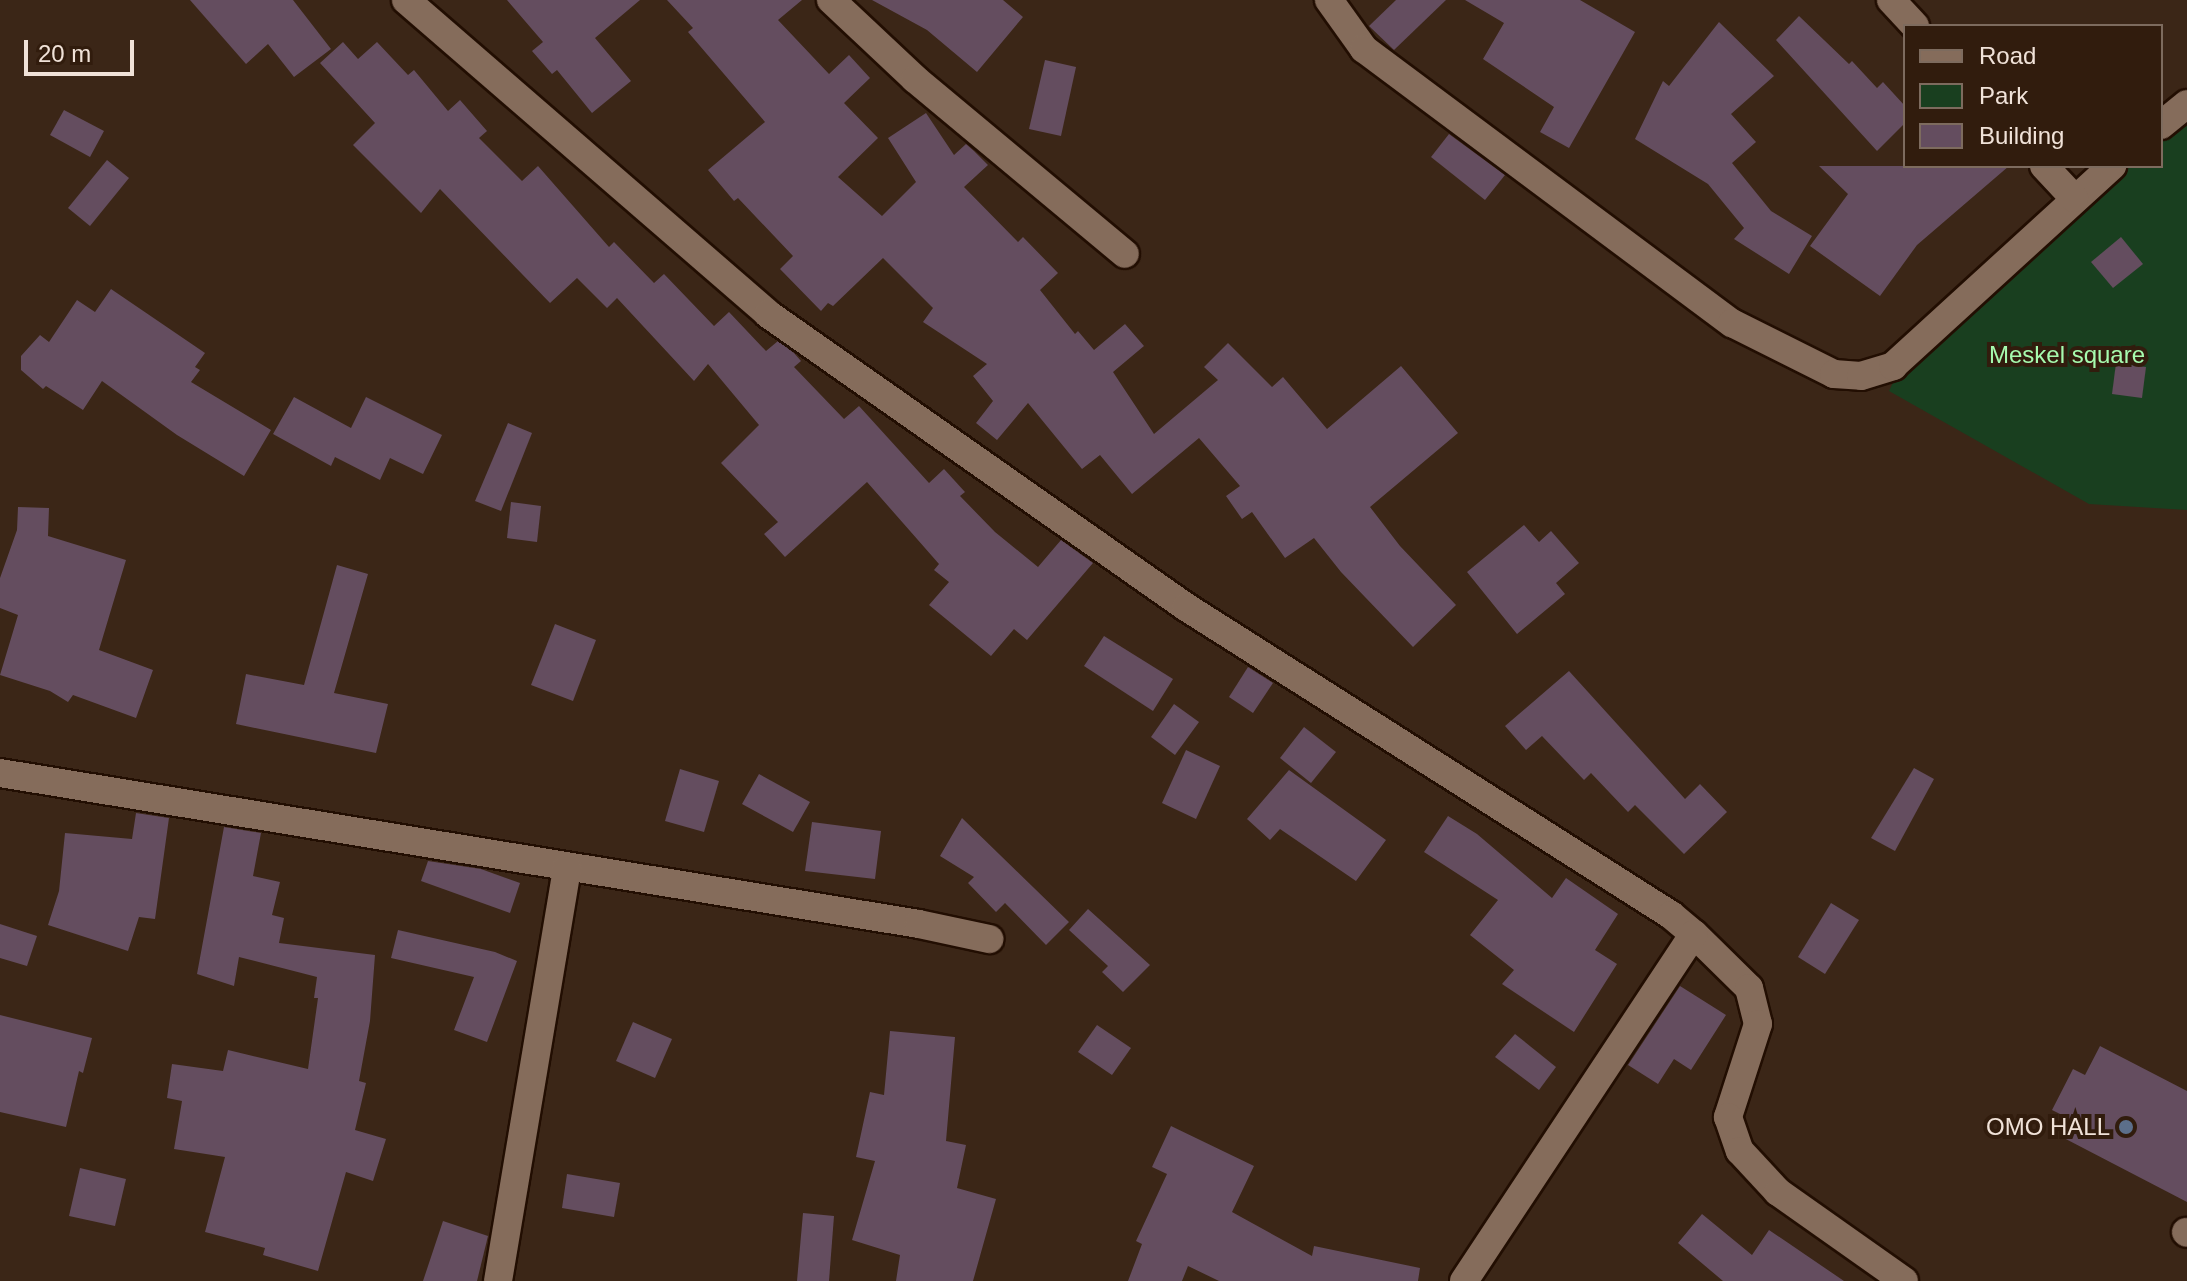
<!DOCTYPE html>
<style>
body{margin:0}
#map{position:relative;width:2187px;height:1281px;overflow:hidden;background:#3b2617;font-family:Helvetica,sans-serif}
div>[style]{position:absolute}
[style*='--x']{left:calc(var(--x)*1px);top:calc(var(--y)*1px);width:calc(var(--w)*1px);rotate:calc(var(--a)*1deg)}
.green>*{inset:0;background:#193f1f}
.building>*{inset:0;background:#644d5f}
.roads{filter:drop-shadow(2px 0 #220e02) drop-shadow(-2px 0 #220e02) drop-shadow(0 2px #220e02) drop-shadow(0 -2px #220e02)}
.minor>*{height:28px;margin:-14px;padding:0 14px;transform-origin:14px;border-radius:14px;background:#856c5b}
.dots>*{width:22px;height:22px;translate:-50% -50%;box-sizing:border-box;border:4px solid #311c0d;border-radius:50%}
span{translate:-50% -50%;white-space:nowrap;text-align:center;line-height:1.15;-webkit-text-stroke:8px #311c0d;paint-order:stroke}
.park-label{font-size:24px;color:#a6faae}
.poi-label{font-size:24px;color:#f0e2d8}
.right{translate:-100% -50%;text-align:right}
.legend{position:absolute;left:1903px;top:24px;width:260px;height:144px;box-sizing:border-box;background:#311c0d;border:2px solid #7d6b5e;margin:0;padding:10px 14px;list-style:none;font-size:24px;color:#f0e2d8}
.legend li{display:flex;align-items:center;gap:16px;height:40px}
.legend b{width:40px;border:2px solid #7d6b5e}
.scale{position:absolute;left:24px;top:40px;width:110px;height:36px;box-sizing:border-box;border:4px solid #f0e2d8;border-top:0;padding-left:10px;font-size:24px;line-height:28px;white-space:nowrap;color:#f0e2d8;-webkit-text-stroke:6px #311c0d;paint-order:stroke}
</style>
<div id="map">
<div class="green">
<i style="clip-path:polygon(2187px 107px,2187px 510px,2089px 504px,1889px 391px,1923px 318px,2114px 166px,2161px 166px,2161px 128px)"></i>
</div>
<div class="building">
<i style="clip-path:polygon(190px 0,293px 0,331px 49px,294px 77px,268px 44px,246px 64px)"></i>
<i style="clip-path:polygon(507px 0,640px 0,595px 38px,631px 81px,592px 113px,557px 70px,552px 74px,532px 51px,543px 42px)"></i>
<i style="clip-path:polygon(667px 0,802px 0,778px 20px,829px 74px,849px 55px,870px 78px,844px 103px,878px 138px,838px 177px,882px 216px,916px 182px,888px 138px,926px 113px,954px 155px,966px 144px,974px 151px,988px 165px,964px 187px,1018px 242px,1023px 237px,1058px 273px,1040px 290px,1075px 334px,1078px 331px,1094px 350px,1125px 324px,1144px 346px,1113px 372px,1154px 434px,1218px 380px,1204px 367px,1228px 343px,1272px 387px,1283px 377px,1327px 429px,1401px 366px,1458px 433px,1370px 507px,1400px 546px,1456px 605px,1413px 647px,1341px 572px,1314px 538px,1285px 558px,1252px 512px,1242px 519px,1226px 496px,1240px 486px,1199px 438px,1132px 494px,1100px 455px,1082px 469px,1028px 403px,997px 440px,976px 423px,993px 401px,973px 376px,987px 364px,923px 322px,933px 308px,883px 258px,833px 306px,828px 303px,821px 311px,780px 269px,793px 256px,738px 198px,734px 201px,708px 170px,765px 122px,688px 32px,693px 28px)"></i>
<i style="clip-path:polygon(872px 0,1003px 0,1023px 17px,977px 72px,927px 30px)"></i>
<i style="clip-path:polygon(1396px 0,1446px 0,1394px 50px,1369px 26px)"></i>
<i style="clip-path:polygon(1465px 0,1580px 0,1635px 32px,1569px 148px,1540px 132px,1554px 107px,1483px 59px,1504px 23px)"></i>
<i style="clip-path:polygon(1799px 16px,1849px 64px,1852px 61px,1877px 88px,1883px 82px,1905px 106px,1905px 123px,1877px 151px,1776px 40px)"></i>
<i style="clip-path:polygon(1719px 22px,1774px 76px,1731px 114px,1756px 142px,1732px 163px,1771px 211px,1812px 236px,1789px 274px,1734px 239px,1744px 228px,1708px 184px,1635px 139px,1663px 81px,1669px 86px)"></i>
<i style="clip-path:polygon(343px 42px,358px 59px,377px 42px,408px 75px,414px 70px,448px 111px,460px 100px,487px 131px,479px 138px,522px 181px,538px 166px,609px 247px,614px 242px,654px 283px,664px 274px,714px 326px,729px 312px,766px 351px,778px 341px,794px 353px,801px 361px,794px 367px,844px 419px,859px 406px,929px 483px,944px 469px,965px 492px,960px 496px,995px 532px,1038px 567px,1061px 540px,1093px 563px,1027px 640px,1014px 629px,991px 656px,929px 605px,949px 582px,934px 570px,939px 564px,867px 482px,785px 557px,764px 534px,778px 522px,721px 463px,759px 425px,708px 364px,694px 381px,617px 298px,607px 308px,577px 278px,550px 303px,440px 189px,421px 213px,353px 145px,375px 123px,320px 63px)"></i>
<i style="clip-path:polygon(1045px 60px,1076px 67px,1061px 136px,1029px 129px)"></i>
<i style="clip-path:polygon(64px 110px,104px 131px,90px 157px,50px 135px)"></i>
<i style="clip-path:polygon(1449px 134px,1505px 175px,1485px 200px,1431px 157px)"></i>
<i style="clip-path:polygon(107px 160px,129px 178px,90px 226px,68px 208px)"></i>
<i style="clip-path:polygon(1819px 166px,2009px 166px,1917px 245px,1880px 296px,1810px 246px,1848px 194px)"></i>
<i style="clip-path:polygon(2121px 237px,2143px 264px,2113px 288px,2091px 262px)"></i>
<i style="clip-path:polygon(111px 289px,205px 353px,195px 367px,200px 370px,191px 382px,271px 430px,244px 476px,177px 435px,102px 381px,83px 410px,46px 386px,43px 389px,21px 370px,21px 356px,40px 335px,49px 342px,77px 300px,95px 312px)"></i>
<i style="clip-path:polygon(2116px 363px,2146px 367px,2142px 398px,2112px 394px)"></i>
<i style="clip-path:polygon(294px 397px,351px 428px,366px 397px,442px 435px,423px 474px,390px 458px,380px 480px,335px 457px,331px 466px,273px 434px)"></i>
<i style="clip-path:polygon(508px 423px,532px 433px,501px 511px,475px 501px)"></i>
<i style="clip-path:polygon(511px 502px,541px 506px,537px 542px,507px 538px)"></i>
<i style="clip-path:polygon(18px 507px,49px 508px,48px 536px,126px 560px,99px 650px,153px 670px,136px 718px,73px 695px,68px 702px,50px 691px,0 675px,18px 615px,0 608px,0 578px,17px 530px)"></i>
<i style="clip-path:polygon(1524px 525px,1539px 542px,1551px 531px,1579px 563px,1556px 583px,1565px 594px,1517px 634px,1467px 572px)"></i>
<i style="clip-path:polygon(337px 565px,368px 574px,334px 693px,388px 704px,376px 753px,236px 724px,246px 674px,304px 685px)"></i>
<i style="clip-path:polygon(555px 624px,596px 640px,573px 701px,531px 685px)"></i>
<i style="clip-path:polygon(1104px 636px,1173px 679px,1153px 711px,1084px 666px)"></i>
<i style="clip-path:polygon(1248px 667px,1273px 683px,1253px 713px,1229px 697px)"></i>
<i style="clip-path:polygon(1569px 671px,1685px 799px,1700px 784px,1727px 812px,1684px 854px,1635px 805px,1628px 812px,1591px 773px,1584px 780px,1542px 736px,1526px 750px,1505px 726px)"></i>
<i style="clip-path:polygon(1174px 704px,1199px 722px,1175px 755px,1151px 737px)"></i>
<i style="clip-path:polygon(1304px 727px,1336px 752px,1311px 783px,1280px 758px)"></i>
<i style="clip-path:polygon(1186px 750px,1220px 766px,1196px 819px,1162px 803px)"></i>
<i style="clip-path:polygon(1914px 768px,1934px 779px,1895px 851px,1871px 838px)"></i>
<i style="clip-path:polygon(680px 769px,719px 781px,704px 832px,665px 821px)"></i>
<i style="clip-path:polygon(1289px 770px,1386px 840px,1356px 881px,1280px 829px,1270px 840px,1247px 819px)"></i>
<i style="clip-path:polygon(759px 774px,810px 802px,793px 832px,742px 804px)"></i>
<i style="clip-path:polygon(136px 813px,169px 818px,155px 919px,139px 917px,128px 951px,48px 925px,59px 891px,65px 833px,132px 839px)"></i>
<i style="clip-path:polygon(1448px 816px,1477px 834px,1552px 898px,1566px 878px,1618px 914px,1595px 950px,1617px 964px,1574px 1032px,1502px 984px,1514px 970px,1470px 935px,1498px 900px,1424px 852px)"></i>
<i style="clip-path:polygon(962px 818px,1069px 922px,1046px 945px,1005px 903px,996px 912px,968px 883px,974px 877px,940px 856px)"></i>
<i style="clip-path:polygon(812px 822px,881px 831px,875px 879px,805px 871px)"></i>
<i style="clip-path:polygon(224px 827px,261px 833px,253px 876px,280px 882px,272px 915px,284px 918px,279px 943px,375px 955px,370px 1021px,359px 1081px,366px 1083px,355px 1130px,386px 1139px,373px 1181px,346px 1172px,318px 1271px,263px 1255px,265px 1248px,205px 1232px,225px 1157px,174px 1149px,182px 1101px,167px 1098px,172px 1064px,223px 1071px,228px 1050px,308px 1069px,318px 998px,314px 998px,317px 977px,239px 957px,234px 986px,197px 974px)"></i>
<i style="clip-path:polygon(428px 861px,481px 869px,520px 883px,510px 913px,421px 881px)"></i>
<i style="clip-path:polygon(1831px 903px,1859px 920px,1825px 974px,1798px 957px)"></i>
<i style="clip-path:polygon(1088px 909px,1150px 965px,1123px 992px,1102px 972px,1108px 966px,1069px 930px)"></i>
<i style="clip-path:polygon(0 924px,37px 936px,27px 966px,0 958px)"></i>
<i style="clip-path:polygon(398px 930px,495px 952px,517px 961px,487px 1042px,454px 1030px,474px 977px,391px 958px)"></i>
<i style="clip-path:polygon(1680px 986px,1726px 1015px,1691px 1070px,1674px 1059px,1658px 1084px,1628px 1065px)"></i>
<i style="clip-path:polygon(0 1015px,92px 1038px,83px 1073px,79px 1071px,66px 1127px,0 1112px)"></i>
<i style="clip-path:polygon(633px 1022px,672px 1039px,655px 1078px,616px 1061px)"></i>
<i style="clip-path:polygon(1097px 1025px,1131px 1048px,1112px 1075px,1078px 1052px)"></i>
<i style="clip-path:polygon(890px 1031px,955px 1037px,946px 1141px,966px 1145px,957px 1188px,996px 1199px,973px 1281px,896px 1281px,900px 1255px,852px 1240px,875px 1161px,856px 1157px,870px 1092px,884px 1095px)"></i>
<i style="clip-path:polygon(1515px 1034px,1556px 1067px,1539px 1090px,1495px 1057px)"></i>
<i style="clip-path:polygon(2100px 1046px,2187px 1091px,2187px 1202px,2060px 1136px,2070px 1119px,2052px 1110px,2073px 1069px,2085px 1075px)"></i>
<i style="clip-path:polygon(1171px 1126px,1254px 1166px,1232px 1212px,1312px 1256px,1314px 1246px,1420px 1268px,1418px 1281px,1219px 1281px,1188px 1266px,1182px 1281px,1128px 1281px,1142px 1244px,1136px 1241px,1167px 1174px,1152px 1167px)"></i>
<i style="clip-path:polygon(80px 1168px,126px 1179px,115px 1226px,69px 1216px)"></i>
<i style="clip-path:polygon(567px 1174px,620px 1183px,614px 1217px,562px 1208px)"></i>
<i style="clip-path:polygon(803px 1213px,834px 1216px,829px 1281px,797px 1281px)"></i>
<i style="clip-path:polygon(1702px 1214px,1752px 1255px,1769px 1230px,1844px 1281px,1723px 1281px,1678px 1243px)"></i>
<i style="clip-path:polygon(443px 1221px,488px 1236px,477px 1281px,423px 1281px)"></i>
</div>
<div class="roads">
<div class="minor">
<i style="--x:406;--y:0;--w:479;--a:40.9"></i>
<i style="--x:768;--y:314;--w:510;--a:35.03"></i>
<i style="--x:1186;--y:607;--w:575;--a:32.42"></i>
<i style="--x:1671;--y:915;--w:30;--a:40"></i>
<i style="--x:1694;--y:934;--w:77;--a:44.5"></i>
<i style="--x:1749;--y:988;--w:37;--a:76"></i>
<i style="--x:1758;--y:1024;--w:98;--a:107.9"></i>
<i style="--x:1728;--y:1117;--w:36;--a:71"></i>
<i style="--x:1740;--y:1151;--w:56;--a:47.2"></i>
<i style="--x:1778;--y:1192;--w:154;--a:35.2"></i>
<i style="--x:831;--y:0;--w:115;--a:43.2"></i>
<i style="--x:915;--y:79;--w:273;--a:39.8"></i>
<i style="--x:1329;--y:0;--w:60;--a:54.5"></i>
<i style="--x:1364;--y:49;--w:459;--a:36.7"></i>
<i style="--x:1732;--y:323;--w:114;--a:26.6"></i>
<i style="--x:1834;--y:374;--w:27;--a:4"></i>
<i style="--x:1861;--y:376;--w:34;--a:-17"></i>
<i style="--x:1893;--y:366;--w:297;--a:-42.4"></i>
<i style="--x:1891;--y:0;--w:35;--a:47"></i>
<i style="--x:2161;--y:125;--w:33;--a:-39"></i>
<i style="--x:2044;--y:166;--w:44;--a:46.8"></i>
<i style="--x:0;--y:773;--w:931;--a:9.33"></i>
<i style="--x:919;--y:924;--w:72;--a:12.1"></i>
<i style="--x:2186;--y:1232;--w:1;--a:45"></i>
<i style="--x:498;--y:1281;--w:419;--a:-80.5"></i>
<i style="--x:1464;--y:1281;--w:416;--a:-56.5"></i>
</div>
</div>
<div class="dots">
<i style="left:2126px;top:1127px;background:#5c6f8a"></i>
</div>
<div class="park-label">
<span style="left:2067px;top:355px">Meskel square</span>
</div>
<div class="poi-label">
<span class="right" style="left:2110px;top:1127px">OMO HALL</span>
</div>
<ul class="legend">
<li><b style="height:10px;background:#856c5b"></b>Road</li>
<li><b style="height:22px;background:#193f1f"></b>Park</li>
<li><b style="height:22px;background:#644d5f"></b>Building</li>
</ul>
<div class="scale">20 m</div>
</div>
